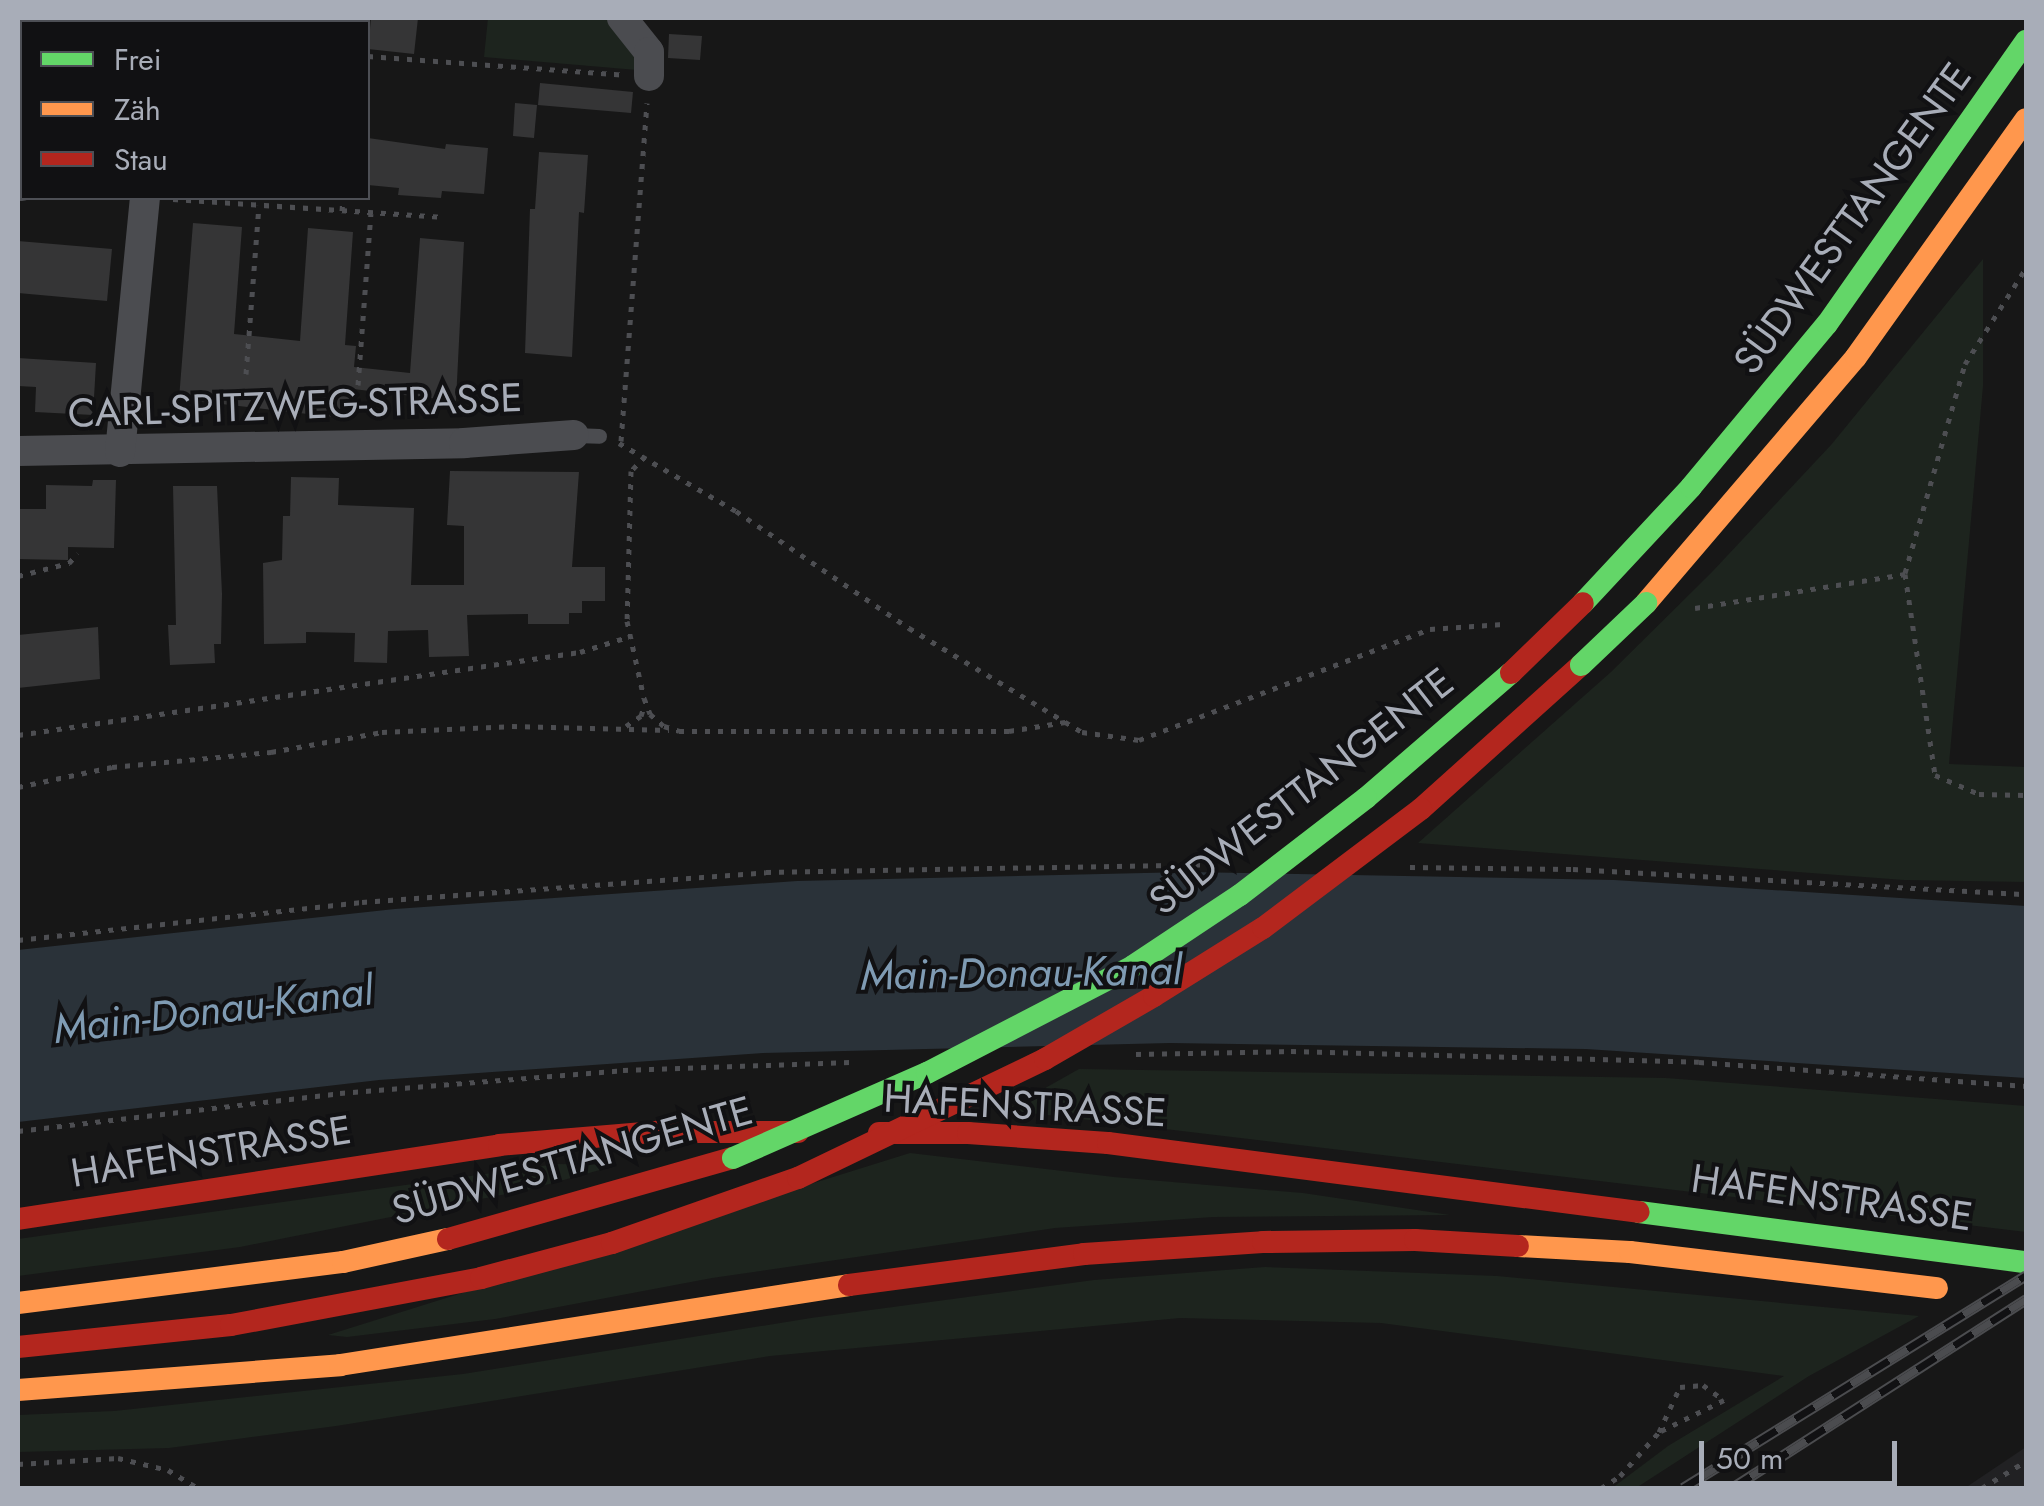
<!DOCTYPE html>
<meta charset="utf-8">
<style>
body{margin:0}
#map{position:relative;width:2044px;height:1506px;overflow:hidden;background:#171717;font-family:Jost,sans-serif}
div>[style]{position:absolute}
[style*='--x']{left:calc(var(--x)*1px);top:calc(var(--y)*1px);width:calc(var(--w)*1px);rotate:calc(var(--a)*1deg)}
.built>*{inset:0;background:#212123}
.green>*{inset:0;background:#1d241e}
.water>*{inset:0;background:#2a3239}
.building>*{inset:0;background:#353536}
.path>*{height:5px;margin-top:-2.5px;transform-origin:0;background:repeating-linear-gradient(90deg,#4d4e52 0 5px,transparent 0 13px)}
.lane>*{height:15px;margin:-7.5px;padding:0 7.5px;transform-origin:7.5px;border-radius:7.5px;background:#4b4c50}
.street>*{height:30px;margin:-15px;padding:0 15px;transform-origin:15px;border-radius:15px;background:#4b4c50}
.fast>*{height:22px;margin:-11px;padding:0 11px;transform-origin:11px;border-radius:11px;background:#63d668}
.slow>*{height:22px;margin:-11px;padding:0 11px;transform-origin:11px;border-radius:11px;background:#ff974d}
.jam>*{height:22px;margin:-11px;padding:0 11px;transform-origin:11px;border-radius:11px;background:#b3261e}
.rail>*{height:11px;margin-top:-5.5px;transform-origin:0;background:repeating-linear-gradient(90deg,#111113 0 22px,#4b4c4f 0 44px);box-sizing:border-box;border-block:2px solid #4b4c4f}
.fast-bridge>*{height:22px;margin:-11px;padding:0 11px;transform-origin:11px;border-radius:11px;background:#63d668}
.jam-bridge>*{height:22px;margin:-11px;padding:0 11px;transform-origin:11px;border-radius:11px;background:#b3261e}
span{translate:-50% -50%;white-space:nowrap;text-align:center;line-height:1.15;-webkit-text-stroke:8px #111113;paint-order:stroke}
.street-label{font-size:40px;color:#a8adb8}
.water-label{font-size:42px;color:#7f9bb3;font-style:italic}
.frame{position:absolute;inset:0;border:20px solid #a8adb8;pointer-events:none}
.legend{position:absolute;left:20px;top:20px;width:350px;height:180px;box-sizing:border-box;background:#111113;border:2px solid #4d4f55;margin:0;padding:12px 18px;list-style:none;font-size:30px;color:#a8adb8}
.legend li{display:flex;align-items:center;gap:20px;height:50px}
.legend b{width:50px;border:2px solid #4d4f55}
.scale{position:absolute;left:1699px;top:1441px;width:198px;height:45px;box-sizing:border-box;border:5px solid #a8adb8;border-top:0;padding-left:12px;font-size:30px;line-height:35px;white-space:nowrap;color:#a8adb8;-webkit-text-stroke:8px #111113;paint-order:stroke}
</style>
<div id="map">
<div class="built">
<i style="clip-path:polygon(2026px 1447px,2026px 1488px,1965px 1488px)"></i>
</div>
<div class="green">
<i style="clip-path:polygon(488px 18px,613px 18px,637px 49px,637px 70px,484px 57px)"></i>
<i style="clip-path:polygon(1983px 259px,1983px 386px,1949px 764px,2026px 767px,2026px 882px,1904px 880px,1418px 843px,1611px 672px,1712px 572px,1831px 445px)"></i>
<i style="clip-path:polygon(1079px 1069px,1666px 1078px,2026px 1106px,2026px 1232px,1006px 1110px)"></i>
<i style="clip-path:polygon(910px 1153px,1114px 1177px,1303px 1193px,1450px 1215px,1213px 1217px,1055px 1228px,712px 1278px,495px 1319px,347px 1337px,328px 1335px)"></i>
<i style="clip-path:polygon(556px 1164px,618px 1165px,531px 1189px,240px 1247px,18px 1276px,18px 1239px)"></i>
<i style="clip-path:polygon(1265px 1267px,1497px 1276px,1919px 1316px,1809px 1376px,1636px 1488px,1612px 1488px,1668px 1446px,1784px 1376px,1381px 1323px,1180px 1318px,770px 1356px,336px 1426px,169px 1448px,18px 1452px,18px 1415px,114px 1411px,463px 1374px,811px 1318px,1094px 1280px)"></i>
</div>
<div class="water">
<i style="clip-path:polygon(1188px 872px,1614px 880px,2026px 906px,2026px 1078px,1586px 1049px,1170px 1043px,763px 1053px,379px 1080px,18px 1122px,18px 950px,395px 909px,797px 881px)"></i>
</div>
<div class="building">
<i style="clip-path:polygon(371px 18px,418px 18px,414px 54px,368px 49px)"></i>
<i style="clip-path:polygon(669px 34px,702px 36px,700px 60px,668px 58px)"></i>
<i style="clip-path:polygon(540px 83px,633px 92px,631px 113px,538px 105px)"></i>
<i style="clip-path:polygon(515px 103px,537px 105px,534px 138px,513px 136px)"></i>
<i style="clip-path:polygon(368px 138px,445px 149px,446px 144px,488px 148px,484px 194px,442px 191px,441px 198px,398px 195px,399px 188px,368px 185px)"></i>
<i style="clip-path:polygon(539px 152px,588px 155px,584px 213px,579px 212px,572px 357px,525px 353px,530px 209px,535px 209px)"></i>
<i style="clip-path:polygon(193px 223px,242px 227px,234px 334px,300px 341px,308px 228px,353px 232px,345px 345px,356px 346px,354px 367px,410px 373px,420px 238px,464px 242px,456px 401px,353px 389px,351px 419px,179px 399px)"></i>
<i style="clip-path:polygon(18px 241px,112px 249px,107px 301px,18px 293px)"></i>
<i style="clip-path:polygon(18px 358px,96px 363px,93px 415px,35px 412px,36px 387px,18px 386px)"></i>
<i style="clip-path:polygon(450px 471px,579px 472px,572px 567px,605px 567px,605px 601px,582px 601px,582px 613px,569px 613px,569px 624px,528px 624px,528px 614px,467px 615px,469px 656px,429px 657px,428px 630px,388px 631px,387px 663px,354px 662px,355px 633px,306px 632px,306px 643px,264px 644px,263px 563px,282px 560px,283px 516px,290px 516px,291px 477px,339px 478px,338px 505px,414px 508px,411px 585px,464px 585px,464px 526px,447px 525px)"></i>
<i style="clip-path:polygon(93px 480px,116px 480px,114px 548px,68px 547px,68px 560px,18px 559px,18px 509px,46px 509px,46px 485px,92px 486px)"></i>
<i style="clip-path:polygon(173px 486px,217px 486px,222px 594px,221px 644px,214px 644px,215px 663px,170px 665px,168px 625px,176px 625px)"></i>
<i style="clip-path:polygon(98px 627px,100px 679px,18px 688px,18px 635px)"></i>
</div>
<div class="path">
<i style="--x:249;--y:22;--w:4;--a:-63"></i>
<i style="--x:18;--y:24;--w:4;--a:14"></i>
<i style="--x:368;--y:56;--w:257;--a:4.2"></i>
<i style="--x:173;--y:199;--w:272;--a:3.8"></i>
<i style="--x:342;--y:211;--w:13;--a:-86"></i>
<i style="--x:246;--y:374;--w:169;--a:-85.6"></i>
<i style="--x:358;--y:385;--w:172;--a:-85.7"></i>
<i style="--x:621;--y:441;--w:339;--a:-85.6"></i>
<i style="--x:619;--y:443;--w:135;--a:30.2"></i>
<i style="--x:736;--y:511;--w:209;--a:34.1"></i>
<i style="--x:909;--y:628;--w:202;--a:31"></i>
<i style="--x:1082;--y:732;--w:58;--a:8"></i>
<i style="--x:1139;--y:740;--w:311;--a:-20.9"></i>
<i style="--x:1430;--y:629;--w:73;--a:-3.9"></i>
<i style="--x:645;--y:456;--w:21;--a:133"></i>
<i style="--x:631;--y:471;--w:150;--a:91.5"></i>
<i style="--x:627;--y:621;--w:79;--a:77.6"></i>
<i style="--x:644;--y:698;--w:17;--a:69"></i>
<i style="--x:650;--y:714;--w:18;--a:41"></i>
<i style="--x:664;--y:726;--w:16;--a:18"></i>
<i style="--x:679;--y:731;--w:330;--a:0"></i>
<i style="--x:1009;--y:731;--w:57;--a:-9.1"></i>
<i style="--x:1905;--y:573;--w:217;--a:-74"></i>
<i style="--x:1965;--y:364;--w:114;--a:-57.6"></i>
<i style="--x:18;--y:576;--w:53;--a:-14.3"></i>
<i style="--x:69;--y:563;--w:13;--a:-48"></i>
<i style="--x:1695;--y:608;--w:213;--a:-9.2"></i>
<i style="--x:1905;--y:574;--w:203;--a:81.5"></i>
<i style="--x:1935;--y:775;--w:48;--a:23.4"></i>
<i style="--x:1979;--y:794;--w:47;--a:1.2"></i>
<i style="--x:626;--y:726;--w:18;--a:-34"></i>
<i style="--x:641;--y:716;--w:10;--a:-73"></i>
<i style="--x:18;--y:735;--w:568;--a:-8.4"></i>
<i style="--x:580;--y:652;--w:53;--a:-17.4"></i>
<i style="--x:18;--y:787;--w:96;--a:-12"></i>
<i style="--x:112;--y:767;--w:160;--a:-5.4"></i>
<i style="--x:271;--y:752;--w:113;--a:-10.2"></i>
<i style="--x:382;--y:732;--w:130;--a:-2.6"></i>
<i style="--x:512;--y:726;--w:157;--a:1.5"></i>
<i style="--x:1410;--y:867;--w:163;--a:0.7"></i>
<i style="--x:1573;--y:869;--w:454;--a:3.2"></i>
<i style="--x:18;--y:940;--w:346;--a:-6.3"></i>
<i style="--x:362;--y:902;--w:405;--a:-4.2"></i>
<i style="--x:766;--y:872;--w:448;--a:-1"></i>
<i style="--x:1136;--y:1054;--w:155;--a:-1.1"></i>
<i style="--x:1291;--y:1051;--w:408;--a:1.5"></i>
<i style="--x:1699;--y:1062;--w:328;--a:4.2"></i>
<i style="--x:18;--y:1131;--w:324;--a:-6.7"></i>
<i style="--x:340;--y:1093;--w:284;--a:-4.6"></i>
<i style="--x:623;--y:1070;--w:227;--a:-2"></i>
<i style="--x:18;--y:1464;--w:100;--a:-3.4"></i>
<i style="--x:118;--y:1458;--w:51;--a:13.5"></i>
<i style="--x:168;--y:1470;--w:35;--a:31"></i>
<i style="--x:1601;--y:1488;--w:22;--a:-32"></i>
<i style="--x:1620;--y:1476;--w:59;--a:-48.4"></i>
<i style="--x:1659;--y:1432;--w:50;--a:-65"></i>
<i style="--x:1680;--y:1387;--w:23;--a:-5"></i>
<i style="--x:1703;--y:1385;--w:26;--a:36"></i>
<i style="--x:1724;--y:1400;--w:72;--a:153.8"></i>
<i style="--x:1982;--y:1488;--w:52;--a:-31.5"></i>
</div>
<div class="lane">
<i style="--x:574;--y:435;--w:25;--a:2"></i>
</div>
<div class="street">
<i style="--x:622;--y:18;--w:43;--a:51.5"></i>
<i style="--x:649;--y:52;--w:24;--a:90"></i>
<i style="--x:18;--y:186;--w:4;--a:0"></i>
<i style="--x:18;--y:451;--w:446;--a:-1"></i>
<i style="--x:464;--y:443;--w:110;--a:-4.2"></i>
<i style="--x:120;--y:452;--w:255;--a:-84.4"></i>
</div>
<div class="fast">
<i style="--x:1583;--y:603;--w:158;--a:-47"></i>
<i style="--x:1691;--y:487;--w:212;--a:-50.2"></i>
<i style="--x:1827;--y:324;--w:346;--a:-54.9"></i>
<i style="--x:1366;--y:798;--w:191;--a:-40.8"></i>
<i style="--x:1639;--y:1212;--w:390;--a:7.4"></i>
</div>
<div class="slow">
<i style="--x:1646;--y:603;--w:323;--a:-49.5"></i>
<i style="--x:1856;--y:357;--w:292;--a:-54.5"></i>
<i style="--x:1518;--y:1246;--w:112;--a:3.1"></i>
<i style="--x:1630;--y:1252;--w:309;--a:6.7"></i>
<i style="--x:18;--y:1303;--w:328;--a:-7.2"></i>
<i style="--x:343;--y:1262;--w:107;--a:-12.4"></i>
<i style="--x:18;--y:1390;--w:323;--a:-4.4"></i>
<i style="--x:340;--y:1365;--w:515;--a:-8.93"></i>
</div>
<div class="jam">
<i style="--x:1421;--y:809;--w:215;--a:-42"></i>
<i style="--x:879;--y:1133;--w:89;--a:0"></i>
<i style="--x:968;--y:1133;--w:140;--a:4.1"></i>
<i style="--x:1108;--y:1143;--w:535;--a:7.4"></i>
<i style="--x:18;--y:1219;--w:487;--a:-8.7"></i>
<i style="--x:499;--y:1145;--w:157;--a:-4.8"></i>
<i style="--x:655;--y:1132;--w:143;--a:0"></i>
<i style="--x:448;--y:1239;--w:296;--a:-15.9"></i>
<i style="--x:849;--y:1285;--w:237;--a:-7.5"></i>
<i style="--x:1084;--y:1254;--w:179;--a:-3.8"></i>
<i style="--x:1263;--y:1242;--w:152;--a:-0.8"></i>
<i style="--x:1415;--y:1240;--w:103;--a:3.3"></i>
<i style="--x:18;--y:1347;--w:214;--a:-5.9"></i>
<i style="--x:231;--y:1325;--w:254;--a:-10.6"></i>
<i style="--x:481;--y:1278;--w:136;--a:-15"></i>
<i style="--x:612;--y:1243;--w:197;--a:-19.3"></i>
</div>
<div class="rail">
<i style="--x:1683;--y:1488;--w:404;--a:-31.8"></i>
<i style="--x:1732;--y:1488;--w:350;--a:-32.7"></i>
</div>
<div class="fast-bridge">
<i style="--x:1581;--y:665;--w:90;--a:-43.6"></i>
<i style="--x:733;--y:1158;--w:212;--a:-23.7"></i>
<i style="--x:927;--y:1073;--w:232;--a:-27.4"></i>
<i style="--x:1133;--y:966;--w:128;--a:-33.6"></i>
<i style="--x:1240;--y:895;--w:159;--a:-37.6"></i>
</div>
<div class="jam-bridge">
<i style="--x:1511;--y:673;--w:100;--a:-44.2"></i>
<i style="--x:798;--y:1178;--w:274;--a:-25.7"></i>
<i style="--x:1045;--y:1059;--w:126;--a:-30"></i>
<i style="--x:1154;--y:996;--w:128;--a:-32"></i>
<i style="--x:1263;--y:928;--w:198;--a:-37"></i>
</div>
<div class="street-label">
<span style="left:1852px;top:218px;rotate:-54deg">SÜDWESTTANGENTE</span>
<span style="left:295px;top:405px;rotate:-2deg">CARL-SPITZWEG-STRASSE</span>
<span style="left:1301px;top:791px;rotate:-38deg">SÜDWESTTANGENTE</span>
<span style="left:1025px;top:1105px;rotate:3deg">HAFENSTRASSE</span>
<span style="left:211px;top:1151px;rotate:-9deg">HAFENSTRASSE</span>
<span style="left:572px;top:1160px;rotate:-16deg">SÜDWESTTANGENTE</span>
<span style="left:1832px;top:1197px;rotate:8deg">HAFENSTRASSE</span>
</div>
<div class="water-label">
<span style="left:1021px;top:973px;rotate:-1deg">Main-Donau-Kanal</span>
<span style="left:213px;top:1010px;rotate:-7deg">Main-Donau-Kanal</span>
</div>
<div class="frame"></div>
<ul class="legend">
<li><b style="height:12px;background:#63d668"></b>Frei</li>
<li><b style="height:12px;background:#ff974d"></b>Zäh</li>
<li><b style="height:12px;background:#b3261e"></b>Stau</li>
</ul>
<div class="scale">50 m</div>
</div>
